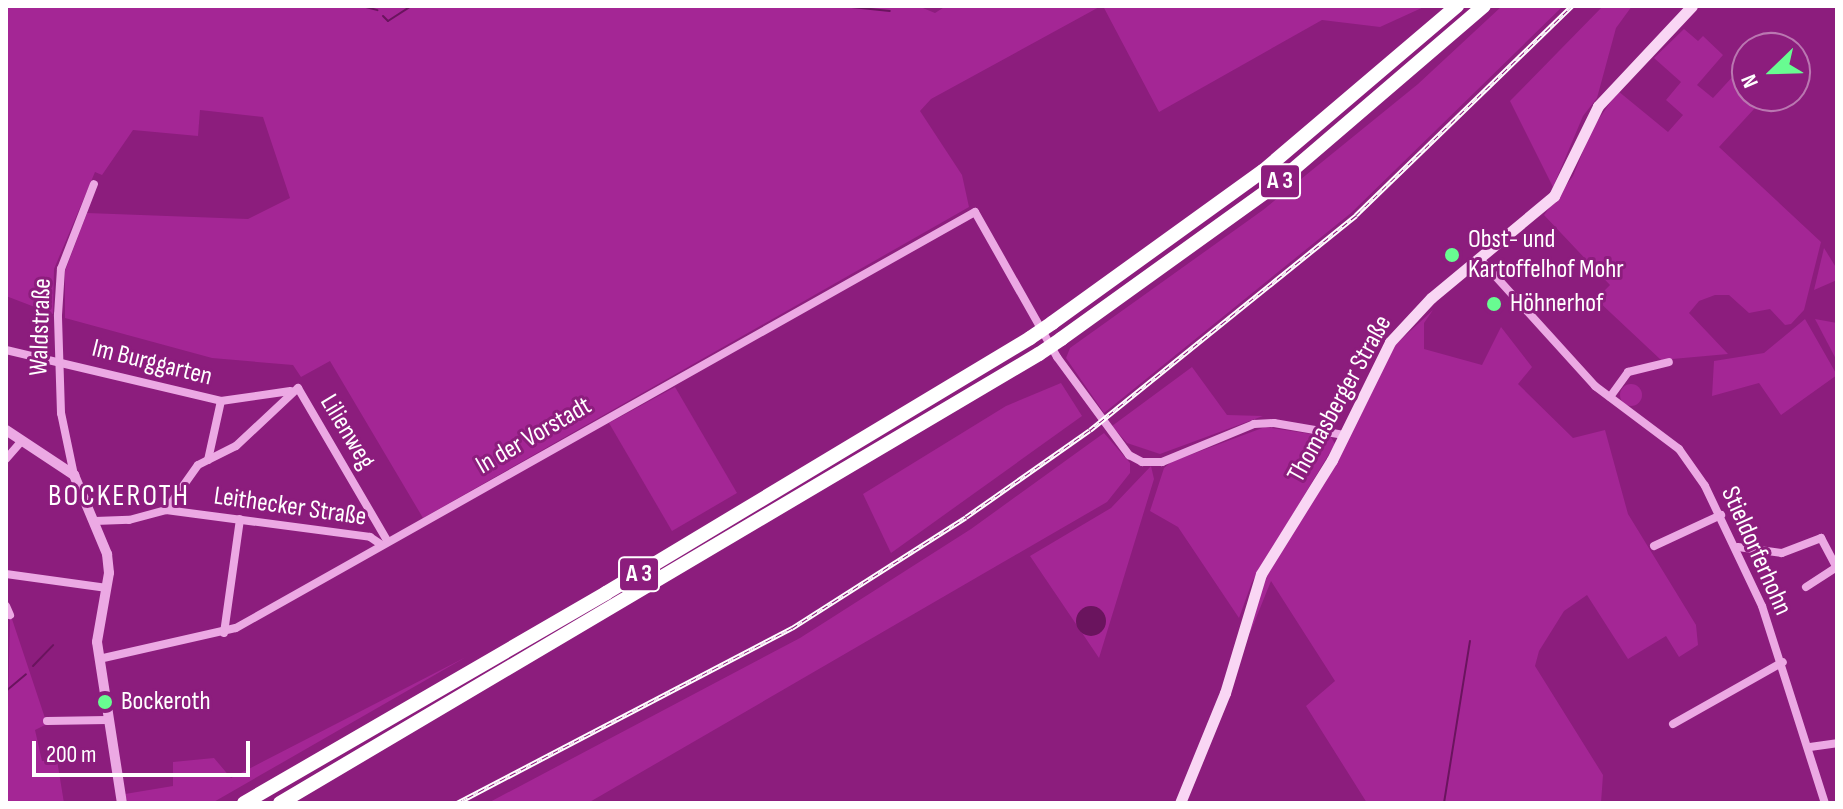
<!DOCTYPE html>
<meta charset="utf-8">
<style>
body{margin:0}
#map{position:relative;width:1843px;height:809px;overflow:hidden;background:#8c1d7d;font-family:"Sofia Sans Condensed",sans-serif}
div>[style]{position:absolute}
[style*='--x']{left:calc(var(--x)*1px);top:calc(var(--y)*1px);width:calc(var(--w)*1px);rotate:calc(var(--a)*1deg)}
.green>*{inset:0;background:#a42695}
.round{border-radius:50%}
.water>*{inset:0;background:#6a145e}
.stream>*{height:2px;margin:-1px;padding:0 1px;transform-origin:1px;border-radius:1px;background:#6a145e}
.minor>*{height:8px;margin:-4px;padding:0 4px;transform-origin:4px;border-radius:4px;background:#eca9e4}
.tertiary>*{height:10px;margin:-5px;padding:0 5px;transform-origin:5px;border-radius:5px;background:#eca9e4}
.secondary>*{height:11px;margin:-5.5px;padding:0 5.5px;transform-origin:5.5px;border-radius:5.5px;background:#f9d6f4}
.motorway>*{height:14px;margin:-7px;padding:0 7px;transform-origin:7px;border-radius:7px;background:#fff}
.rail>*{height:5px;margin-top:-2.5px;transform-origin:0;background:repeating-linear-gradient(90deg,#8c1d7d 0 6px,#fff 0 12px);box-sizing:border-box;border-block:2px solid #fff}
.motorway-bridge>*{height:14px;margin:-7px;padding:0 7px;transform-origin:7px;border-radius:7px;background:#fff}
.dots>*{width:22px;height:22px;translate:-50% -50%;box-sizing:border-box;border:4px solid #8c1d7d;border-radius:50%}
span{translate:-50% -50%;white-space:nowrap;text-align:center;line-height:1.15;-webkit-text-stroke:6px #8c1d7d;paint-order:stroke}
.shield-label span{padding:2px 6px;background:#8c1d7d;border:2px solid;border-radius:6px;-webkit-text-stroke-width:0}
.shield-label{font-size:24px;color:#fff;font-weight:700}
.poi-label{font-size:26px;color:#fff}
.left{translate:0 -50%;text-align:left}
.street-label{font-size:26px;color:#fff}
.quarter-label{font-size:30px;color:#fff;letter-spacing:2px}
.frame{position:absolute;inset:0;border:8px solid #fff;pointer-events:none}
.north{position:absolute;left:1731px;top:32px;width:80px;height:80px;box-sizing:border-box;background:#8c1d7d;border:2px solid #ba77b1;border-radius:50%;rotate:247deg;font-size:22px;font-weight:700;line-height:32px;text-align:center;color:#fff}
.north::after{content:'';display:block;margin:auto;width:28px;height:36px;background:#68fc91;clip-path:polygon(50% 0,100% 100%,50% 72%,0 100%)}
.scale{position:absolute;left:32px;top:741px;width:218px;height:36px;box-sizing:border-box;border:4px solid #fff;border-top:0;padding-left:10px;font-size:24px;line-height:28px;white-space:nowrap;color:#fff;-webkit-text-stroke:6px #8c1d7d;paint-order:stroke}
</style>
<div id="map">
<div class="green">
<i style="clip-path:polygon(6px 6px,918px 6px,935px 13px,946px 6px,1101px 6px,931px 99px,920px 111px,962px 175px,969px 207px,423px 518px,330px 361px,301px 377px,293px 365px,212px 358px,65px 318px,65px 271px,87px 213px,248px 219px,290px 198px,263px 117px,200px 110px,198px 136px,133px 130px,102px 175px,95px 172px,54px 269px,53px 314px,6px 296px)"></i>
<i style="clip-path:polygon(1103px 6px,1426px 6px,1380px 27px,1322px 20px,1159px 112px)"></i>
<i style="clip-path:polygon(1502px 6px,1563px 6px,1351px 213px,1104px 413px,1066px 358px,1070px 348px,1263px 210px,1418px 84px)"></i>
<i style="clip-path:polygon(1603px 6px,1632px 6px,1616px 28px,1597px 98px,1583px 116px,1553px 187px,1510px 101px)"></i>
<i style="clip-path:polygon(1684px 29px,1698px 41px,1703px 36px,1723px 55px,1697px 85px,1713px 98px,1747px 61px,1747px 96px,1766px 96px,1719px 147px,1821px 242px,1804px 310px,1791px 324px,1785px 325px,1770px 309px,1749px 313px,1729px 295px,1715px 295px,1699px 301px,1689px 313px,1728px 354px,1661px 360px,1596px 299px,1610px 285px,1544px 215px,1573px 176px,1592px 129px,1618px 91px,1668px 132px,1683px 115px,1666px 100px,1681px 82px,1654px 58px)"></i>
<i style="clip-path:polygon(1824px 248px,1837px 269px,1837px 280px,1814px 290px)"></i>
<i style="clip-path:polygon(1433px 310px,1424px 323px,1424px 349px,1482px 365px,1501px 327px,1532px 367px,1518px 384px,1573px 438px,1605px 430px,1628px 514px,1696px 625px,1698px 645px,1679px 657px,1666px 636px,1628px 659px,1587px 595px,1564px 611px,1539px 651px,1535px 666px,1603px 775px,1601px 803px,1367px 803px,1306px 706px,1335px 681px,1271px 581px,1250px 633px,1245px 633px,1259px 589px,1394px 346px)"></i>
<i style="clip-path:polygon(1805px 319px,1837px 375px,1781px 415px,1759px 383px,1712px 396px,1714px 361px,1764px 353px)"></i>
<i style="clip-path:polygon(1815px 319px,1837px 323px,1837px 361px)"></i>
<i style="clip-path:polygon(1192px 367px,1227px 415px,1263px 416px,1160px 454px,1127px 443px,1112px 426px)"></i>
<i style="clip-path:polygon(1061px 383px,1082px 416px,891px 553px,863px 494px,1006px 406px)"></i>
<i class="round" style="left:1620px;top:384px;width:22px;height:22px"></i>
<i style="clip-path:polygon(675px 387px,737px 493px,672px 531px,609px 423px)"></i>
<i style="clip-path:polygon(1265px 427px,1331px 437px,1335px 444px,1252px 582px,1239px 618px,1178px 527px,1150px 511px,1164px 468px,1171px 462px)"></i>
<i style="clip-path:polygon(1104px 433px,1130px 463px,1130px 473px,1107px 502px,588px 803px,488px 803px,800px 638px,971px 529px)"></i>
<i style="clip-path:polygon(1151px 466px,1154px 479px,1099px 658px,1030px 556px,1111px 508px)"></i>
<i style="clip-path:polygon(10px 613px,47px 724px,35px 730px,42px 761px,57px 760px,64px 803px,6px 803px)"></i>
<i style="clip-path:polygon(466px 657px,212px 803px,128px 803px,125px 794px,173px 786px,173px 762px,214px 758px,231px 778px)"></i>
</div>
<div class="water">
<i class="round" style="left:1076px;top:606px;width:30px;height:30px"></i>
</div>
<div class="stream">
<i style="--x:362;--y:6;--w:16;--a:15"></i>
<i style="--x:842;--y:6;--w:48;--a:5.9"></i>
<i style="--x:383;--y:16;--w:7;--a:45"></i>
<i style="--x:388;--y:21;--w:27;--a:-33"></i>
<i style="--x:33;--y:666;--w:29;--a:-46"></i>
<i style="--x:6;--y:691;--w:26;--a:-40"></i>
<i style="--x:1444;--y:803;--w:164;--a:-80.9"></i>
</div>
<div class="minor">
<i style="--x:1479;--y:258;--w:173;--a:47.8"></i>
<i style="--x:1595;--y:386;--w:105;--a:36.9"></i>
<i style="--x:1679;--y:449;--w:45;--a:54.9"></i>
<i style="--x:1705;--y:486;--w:133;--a:64.6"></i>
<i style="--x:1762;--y:606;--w:207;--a:72.3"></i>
<i style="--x:6;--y:350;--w:221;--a:13.3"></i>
<i style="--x:221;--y:401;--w:70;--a:-8.2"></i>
<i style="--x:1610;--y:397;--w:31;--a:-54"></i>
<i style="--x:1628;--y:372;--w:42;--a:-13.7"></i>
<i style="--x:6;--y:459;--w:21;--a:-49"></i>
<i style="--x:208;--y:460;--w:60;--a:-77.6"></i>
<i style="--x:74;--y:475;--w:63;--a:-101.8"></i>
<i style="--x:61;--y:413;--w:98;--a:-91.8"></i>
<i style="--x:58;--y:315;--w:46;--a:-86.3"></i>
<i style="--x:61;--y:269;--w:91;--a:-68.8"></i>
<i style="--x:166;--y:510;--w:55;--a:-54.6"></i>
<i style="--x:198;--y:465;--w:42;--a:-26.6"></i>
<i style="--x:236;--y:446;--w:85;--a:-43.1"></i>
<i style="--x:298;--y:388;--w:178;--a:59.7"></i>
<i style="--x:95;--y:521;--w:34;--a:-2"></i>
<i style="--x:129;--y:520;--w:38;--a:-15"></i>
<i style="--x:166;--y:510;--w:206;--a:7.5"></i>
<i style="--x:370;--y:537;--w:14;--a:34"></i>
<i style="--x:1654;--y:546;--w:74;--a:-24.8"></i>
<i style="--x:1738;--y:547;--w:44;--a:7.8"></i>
<i style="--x:1782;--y:553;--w:42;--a:-21"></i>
<i style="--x:1821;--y:538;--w:34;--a:62"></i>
<i style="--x:6;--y:574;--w:102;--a:7.9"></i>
<i style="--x:1806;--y:587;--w:37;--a:-33"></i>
<i style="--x:6;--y:606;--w:10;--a:66"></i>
<i style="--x:224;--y:633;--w:115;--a:-82"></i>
<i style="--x:99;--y:659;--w:140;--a:-12.8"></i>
<i style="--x:236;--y:628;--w:848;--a:-29.38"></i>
<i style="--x:975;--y:212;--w:167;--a:60.5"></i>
<i style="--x:1057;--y:357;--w:122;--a:53.7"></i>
<i style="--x:1129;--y:455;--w:15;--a:28"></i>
<i style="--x:1142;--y:462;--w:20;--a:0"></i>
<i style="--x:1162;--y:462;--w:100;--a:-22.4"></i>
<i style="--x:1254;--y:424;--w:20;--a:-3"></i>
<i style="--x:1274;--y:423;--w:71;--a:9.7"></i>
<i style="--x:47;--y:721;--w:60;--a:-1"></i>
<i style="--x:1673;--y:724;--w:126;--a:-29.4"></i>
<i style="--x:1810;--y:747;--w:27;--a:-8"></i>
</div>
<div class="tertiary">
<i style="--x:6;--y:430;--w:82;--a:33.5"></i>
<i style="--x:74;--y:475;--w:86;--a:67.3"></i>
<i style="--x:107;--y:554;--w:19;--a:84"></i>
<i style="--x:109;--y:573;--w:70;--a:99.9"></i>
<i style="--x:97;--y:642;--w:163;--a:81.2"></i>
</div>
<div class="secondary">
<i style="--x:1180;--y:803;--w:119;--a:-67.8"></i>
<i style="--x:1225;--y:693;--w:124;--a:-73.2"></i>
<i style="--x:1261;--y:574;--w:134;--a:-58.1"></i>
<i style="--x:1332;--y:460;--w:131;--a:-63.8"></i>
<i style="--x:1390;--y:342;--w:60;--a:-47"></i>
<i style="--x:1431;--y:298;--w:160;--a:-39.7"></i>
<i style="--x:1554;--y:196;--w:100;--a:-63.9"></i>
<i style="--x:1598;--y:106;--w:137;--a:-46.8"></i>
</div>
<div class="motorway">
<i style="--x:1052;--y:323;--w:260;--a:-35.8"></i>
<i style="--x:1263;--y:171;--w:255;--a:-40.4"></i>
<i style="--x:1061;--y:339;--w:264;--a:-35.7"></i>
<i style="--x:1275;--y:185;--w:275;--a:-40.6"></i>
<i style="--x:244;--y:803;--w:419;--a:-30.1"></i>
<i style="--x:606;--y:593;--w:495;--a:-31"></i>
<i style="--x:280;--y:803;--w:882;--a:-30.61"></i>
</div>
<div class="rail">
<i style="--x:457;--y:803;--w:378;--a:-27.6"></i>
<i style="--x:792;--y:628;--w:206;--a:-32.5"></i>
<i style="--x:966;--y:517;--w:151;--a:-35.1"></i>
<i style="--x:1090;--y:430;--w:342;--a:-38.9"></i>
<i style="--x:1356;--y:215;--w:301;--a:-44.1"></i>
</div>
<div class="motorway-bridge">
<i style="--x:1030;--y:338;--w:27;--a:-34"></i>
<i style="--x:1039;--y:354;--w:27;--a:-34"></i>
</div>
<div class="dots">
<i style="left:1452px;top:255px;background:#68fc91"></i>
<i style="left:1494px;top:304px;background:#68fc91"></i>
<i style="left:105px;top:702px;background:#68fc91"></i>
</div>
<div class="shield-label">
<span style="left:1280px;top:181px">A 3</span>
<span style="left:639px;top:574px">A 3</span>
</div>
<div class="poi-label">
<span class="left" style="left:1468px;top:255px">Obst- und<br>Kartoffelhof Mohr</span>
<span class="left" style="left:1510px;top:304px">Höhnerhof</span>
<span class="left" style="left:121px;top:702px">Bockeroth</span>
</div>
<div class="street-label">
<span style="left:41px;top:327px;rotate:-88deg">Waldstraße</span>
<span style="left:152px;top:363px;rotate:14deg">Im Burggarten</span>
<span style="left:1340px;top:399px;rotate:-61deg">Thomasberger Straße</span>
<span style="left:347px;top:432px;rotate:59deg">Lilienweg</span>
<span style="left:534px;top:436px;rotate:-30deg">In der Vorstadt</span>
<span style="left:290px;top:507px;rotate:8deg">Leithecker Straße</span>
<span style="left:1756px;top:551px;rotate:66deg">Stieldorferhohn</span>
</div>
<div class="quarter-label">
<span style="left:119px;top:496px">BOCKEROTH</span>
</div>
<div class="frame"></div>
<div class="north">N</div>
<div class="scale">200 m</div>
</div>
